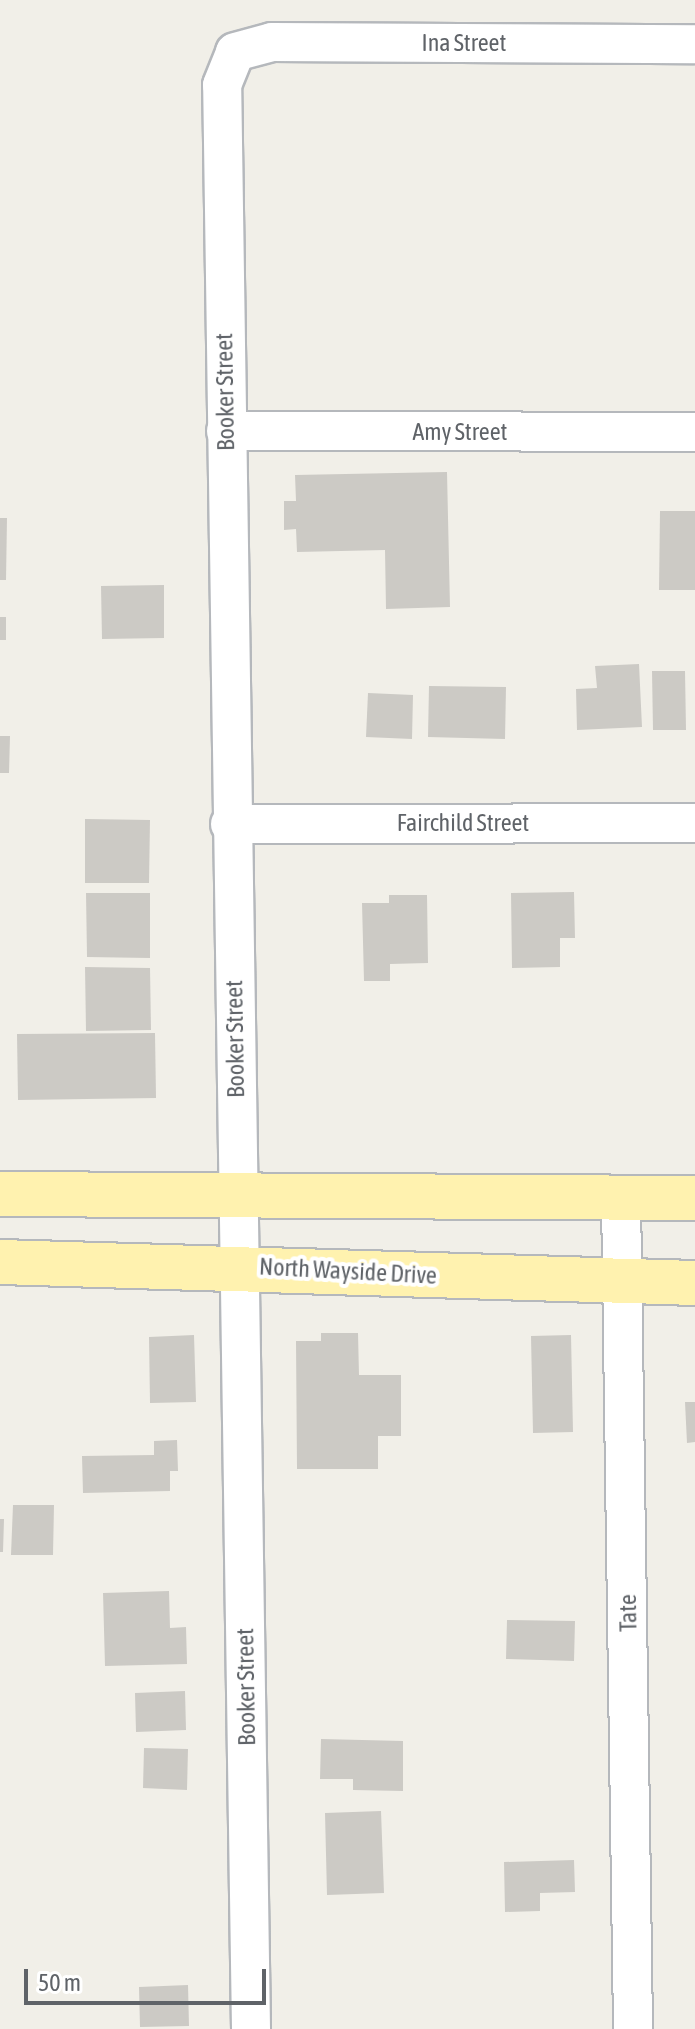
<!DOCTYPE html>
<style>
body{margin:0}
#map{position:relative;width:695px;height:2029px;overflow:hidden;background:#f1efe8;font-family:"Asap Condensed",sans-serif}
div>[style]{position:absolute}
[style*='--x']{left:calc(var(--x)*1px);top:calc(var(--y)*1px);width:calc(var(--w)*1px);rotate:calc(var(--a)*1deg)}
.building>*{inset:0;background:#cccac5}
.roads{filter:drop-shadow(2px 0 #b5b8bc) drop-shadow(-2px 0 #b5b8bc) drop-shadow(0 2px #b5b8bc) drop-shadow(0 -2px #b5b8bc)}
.minor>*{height:38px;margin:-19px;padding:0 19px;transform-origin:19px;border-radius:19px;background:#fff}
.major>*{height:44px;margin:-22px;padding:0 22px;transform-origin:22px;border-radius:22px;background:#fff2af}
span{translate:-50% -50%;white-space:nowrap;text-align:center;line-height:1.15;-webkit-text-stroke:8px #fff;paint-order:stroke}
.street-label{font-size:24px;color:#5f6368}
.scale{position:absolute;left:24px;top:1969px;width:242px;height:36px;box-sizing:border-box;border:4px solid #5f6368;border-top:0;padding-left:10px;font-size:24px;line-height:28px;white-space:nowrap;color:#5f6368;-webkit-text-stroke:6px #fff;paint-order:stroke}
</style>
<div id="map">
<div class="building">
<i style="clip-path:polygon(447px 472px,450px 607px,386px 609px,385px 550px,297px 552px,296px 529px,284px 530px,284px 501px,296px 501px,295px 475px)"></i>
<i style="clip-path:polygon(660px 511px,695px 511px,695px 590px,659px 590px)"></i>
<i style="clip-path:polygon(0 518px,7px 518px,6px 580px,0 580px)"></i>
<i style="clip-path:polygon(164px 585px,164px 638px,102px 639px,101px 586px)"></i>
<i style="clip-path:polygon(0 617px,6px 617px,6px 640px,0 640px)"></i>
<i style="clip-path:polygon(639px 664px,642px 727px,577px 730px,576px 689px,597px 688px,595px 666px)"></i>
<i style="clip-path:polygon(652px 671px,685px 671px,686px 730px,653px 730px)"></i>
<i style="clip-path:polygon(429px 686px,506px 687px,505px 739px,428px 737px)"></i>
<i style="clip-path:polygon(368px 693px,413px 695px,412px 739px,366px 737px)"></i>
<i style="clip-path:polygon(0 736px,10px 736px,9px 773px,0 773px)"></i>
<i style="clip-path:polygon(85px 819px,150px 820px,149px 883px,85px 883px)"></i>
<i style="clip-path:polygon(574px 892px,575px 938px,560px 938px,560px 967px,512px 968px,511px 893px)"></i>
<i style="clip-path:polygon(86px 893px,150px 893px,150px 958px,87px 957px)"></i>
<i style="clip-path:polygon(389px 895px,427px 895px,428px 963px,390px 964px,390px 981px,364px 981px,362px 903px,389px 903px)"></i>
<i style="clip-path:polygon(85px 967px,150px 968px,151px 1030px,86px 1031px)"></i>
<i style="clip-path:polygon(155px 1033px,156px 1098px,18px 1100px,17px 1034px)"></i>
<i style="clip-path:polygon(321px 1333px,358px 1333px,359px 1375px,401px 1375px,401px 1436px,378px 1436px,378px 1469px,297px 1469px,296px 1341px,321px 1341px)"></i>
<i style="clip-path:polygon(194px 1335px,196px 1402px,150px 1403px,149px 1337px)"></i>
<i style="clip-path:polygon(571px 1335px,573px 1432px,533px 1433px,531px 1336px)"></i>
<i style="clip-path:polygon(685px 1402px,695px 1402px,695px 1442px,687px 1443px)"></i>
<i style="clip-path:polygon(177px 1440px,178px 1471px,170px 1471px,170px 1491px,83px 1493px,82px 1456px,154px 1455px,154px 1441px)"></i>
<i style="clip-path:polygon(13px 1505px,54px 1505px,53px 1555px,11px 1555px)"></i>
<i style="clip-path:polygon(0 1519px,4px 1519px,3px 1552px,0 1552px)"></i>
<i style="clip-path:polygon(169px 1591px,170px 1628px,186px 1627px,187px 1664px,105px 1666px,103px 1593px)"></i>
<i style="clip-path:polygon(507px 1620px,575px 1621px,574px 1661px,506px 1659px)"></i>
<i style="clip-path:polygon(185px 1691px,186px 1730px,136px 1732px,135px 1693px)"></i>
<i style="clip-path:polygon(321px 1739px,403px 1741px,403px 1791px,353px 1790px,353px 1779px,320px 1779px)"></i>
<i style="clip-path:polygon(144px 1748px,188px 1749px,187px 1790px,143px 1788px)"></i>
<i style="clip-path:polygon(381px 1811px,384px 1893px,327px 1895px,325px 1813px)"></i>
<i style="clip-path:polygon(574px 1860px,575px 1892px,540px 1893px,540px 1911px,505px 1912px,504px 1862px)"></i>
<i style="clip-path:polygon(188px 1985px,189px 2026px,140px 2027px,139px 1987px)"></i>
</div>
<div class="roads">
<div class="minor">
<i style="--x:226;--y:431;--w:469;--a:0.1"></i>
<i style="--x:230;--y:824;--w:465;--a:-0.1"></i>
<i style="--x:621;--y:1198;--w:831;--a:89.17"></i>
<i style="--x:251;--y:2029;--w:1944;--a:-90.85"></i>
<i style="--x:222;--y:85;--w:35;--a:-68"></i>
<i style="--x:235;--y:52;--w:38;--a:-15"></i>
<i style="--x:272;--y:42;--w:423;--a:0.3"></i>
</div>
<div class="major">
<i style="--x:0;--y:1194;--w:695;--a:0.33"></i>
<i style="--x:0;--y:1262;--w:695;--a:1.73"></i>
</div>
</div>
<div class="street-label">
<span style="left:464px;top:43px">Ina Street</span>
<span style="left:225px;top:392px;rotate:-91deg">Booker Street</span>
<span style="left:460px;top:432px">Amy Street</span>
<span style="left:463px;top:823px">Fairchild Street</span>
<span style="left:235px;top:1039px;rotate:-91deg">Booker Street</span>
<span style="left:348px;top:1271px;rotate:3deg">North Wayside Drive</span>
<span style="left:628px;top:1613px;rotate:-91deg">Tate</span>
<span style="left:246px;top:1687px;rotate:-91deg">Booker Street</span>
</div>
<div class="scale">50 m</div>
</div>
